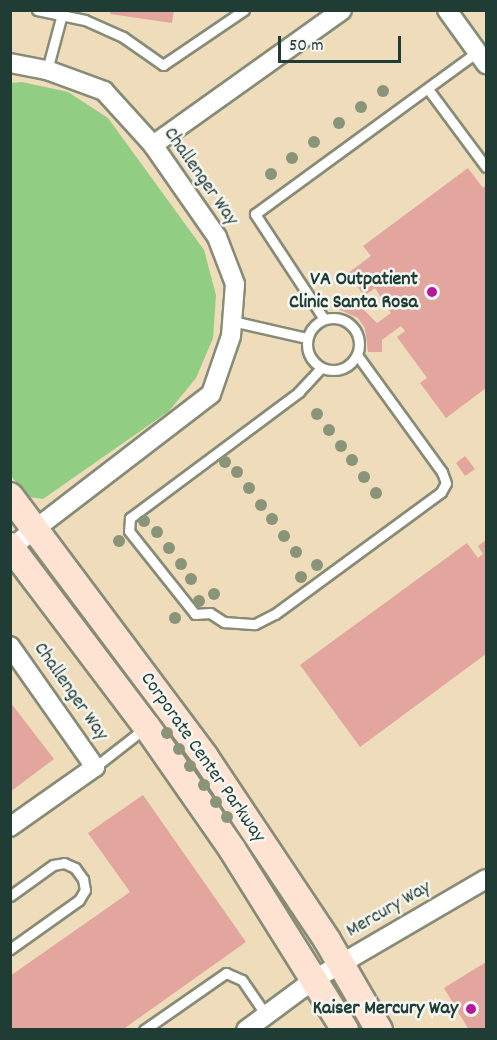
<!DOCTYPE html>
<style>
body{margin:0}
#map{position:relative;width:497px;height:1040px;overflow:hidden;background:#eedcba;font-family:Dekko,sans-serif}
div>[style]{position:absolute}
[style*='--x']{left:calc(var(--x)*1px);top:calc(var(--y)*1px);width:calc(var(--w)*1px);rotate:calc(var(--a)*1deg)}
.green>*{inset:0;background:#91cd82}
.building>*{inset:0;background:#e3a69f}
.roads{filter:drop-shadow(2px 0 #868c77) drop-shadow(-2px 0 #868c77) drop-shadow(0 2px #868c77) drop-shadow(0 -2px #868c77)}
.lane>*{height:9px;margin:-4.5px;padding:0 4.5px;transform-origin:4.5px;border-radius:4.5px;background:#fff}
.lane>.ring{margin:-4.5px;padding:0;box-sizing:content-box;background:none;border:9px solid #fff;border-radius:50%}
.street>*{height:18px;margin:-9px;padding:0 9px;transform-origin:9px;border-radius:9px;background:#fff}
.secondary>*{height:26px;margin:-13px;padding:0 13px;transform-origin:13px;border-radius:13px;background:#fee3d2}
.trees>*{width:12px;height:12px;margin:-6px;border-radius:50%;background:#899479}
.dots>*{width:16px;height:16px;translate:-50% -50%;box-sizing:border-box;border:3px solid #f6f6f2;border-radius:50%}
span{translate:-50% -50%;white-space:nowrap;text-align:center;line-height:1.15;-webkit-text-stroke:5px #f6f6f2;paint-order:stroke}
.street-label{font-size:20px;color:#1f3d34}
.poi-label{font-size:20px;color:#1f3d34;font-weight:700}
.right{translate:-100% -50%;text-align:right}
.frame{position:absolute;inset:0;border:12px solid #1f3d34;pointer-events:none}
.scale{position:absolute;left:278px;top:36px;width:123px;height:27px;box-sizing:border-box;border:3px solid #1f3d34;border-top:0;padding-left:8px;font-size:18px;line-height:21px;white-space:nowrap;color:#1f3d34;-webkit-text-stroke:4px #f6f6f2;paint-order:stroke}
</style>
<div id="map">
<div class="green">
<i style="clip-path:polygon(22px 82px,68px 92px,108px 118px,204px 250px,216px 295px,213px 338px,196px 378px,169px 411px,43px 499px,29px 497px,11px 476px,10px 83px)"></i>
</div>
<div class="building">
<i style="clip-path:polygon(111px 10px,174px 10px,172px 23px,110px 14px)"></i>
<i style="clip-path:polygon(468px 168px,483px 188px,486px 185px,486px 388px,446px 418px,420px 383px,427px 378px,397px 337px,405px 331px,401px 326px,382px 340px,382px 352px,368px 352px,365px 328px,358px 318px,338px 309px,340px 296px,356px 302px,377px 323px,391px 313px,375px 288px,364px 296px,348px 273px,371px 256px,363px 246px)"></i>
<i style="clip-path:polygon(465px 456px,475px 469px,465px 476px,456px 463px)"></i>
<i style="clip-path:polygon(486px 540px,486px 654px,360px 747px,300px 665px,467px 543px,478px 558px,483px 554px,478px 546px)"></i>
<i style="clip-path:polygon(10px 702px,54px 759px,10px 792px)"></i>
<i style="clip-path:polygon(143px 795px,246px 942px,122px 1030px,10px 1030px,10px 976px,130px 892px,88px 833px)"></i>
<i style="clip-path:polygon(486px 962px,486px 1030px,469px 1030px,444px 988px)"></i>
</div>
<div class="roads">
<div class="lane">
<i style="--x:37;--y:10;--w:49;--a:11.8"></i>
<i style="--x:85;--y:20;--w:42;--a:24.1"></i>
<i style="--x:123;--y:37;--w:49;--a:35"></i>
<i style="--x:163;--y:65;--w:98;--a:-34.2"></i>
<i style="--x:47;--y:70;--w:58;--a:-75"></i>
<i style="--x:428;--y:89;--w:97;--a:53.4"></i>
<i class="ring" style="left:307px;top:318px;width:43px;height:43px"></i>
<i style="--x:324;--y:319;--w:126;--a:-123.3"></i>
<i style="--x:255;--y:214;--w:275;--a:-36.1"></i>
<i style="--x:232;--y:321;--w:77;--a:12.8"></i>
<i style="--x:321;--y:368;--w:33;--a:133"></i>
<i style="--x:299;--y:392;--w:211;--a:143.3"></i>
<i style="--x:130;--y:518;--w:13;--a:94"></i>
<i style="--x:129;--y:531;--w:106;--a:51.5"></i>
<i style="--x:195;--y:614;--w:15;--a:-4"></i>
<i style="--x:210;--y:613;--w:17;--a:33"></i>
<i style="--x:224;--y:622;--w:31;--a:4"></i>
<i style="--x:255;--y:624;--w:22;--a:-27"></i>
<i style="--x:275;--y:614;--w:206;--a:-36.3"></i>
<i style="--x:441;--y:492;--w:10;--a:-61"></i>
<i style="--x:446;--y:483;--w:12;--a:-110"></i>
<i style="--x:442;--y:472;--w:145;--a:-126"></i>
<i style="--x:95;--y:767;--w:63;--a:-38"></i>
<i style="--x:10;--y:896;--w:53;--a:-35.8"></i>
<i style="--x:53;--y:865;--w:11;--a:-10"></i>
<i style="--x:64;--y:863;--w:12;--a:24"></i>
<i style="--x:75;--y:868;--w:14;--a:54"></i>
<i style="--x:83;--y:879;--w:11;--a:80"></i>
<i style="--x:85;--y:890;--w:12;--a:121"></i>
<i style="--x:79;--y:900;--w:85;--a:144.6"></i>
<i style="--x:144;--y:1030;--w:100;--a:-34.8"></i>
<i style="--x:226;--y:973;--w:17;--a:24"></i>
<i style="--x:242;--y:980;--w:42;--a:55.6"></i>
</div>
<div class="street">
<i style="--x:447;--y:10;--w:67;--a:54.2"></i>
<i style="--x:10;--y:63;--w:38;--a:11"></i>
<i style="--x:47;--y:70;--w:61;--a:20.2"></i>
<i style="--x:104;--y:91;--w:73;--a:47.8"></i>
<i style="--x:153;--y:145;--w:112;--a:55.2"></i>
<i style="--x:217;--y:237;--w:50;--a:69"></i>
<i style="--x:235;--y:284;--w:52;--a:94.4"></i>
<i style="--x:231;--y:336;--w:61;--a:109"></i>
<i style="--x:211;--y:394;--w:253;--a:142.5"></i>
<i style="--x:153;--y:145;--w:232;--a:-35.5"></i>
<i style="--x:10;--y:646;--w:148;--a:54.9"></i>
<i style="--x:95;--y:767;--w:104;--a:144.8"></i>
<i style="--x:246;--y:1030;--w:86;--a:-36.5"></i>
<i style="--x:315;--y:979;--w:198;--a:-30.3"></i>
</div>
<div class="secondary">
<i style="--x:10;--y:496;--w:326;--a:53.2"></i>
<i style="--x:205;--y:757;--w:220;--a:56.3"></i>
<i style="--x:327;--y:940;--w:104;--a:60"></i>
<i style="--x:10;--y:546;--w:227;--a:52.9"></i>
<i style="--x:147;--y:727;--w:149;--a:55.1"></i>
<i style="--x:232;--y:849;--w:213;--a:58"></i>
</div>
</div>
<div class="trees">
<i style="left:383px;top:91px"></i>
<i style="left:361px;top:107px"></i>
<i style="left:339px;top:123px"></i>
<i style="left:314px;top:142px"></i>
<i style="left:292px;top:158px"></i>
<i style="left:271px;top:174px"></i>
<i style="left:317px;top:414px"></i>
<i style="left:329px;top:430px"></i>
<i style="left:341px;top:446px"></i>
<i style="left:352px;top:460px"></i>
<i style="left:225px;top:462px"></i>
<i style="left:237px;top:472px"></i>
<i style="left:364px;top:477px"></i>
<i style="left:249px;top:488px"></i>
<i style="left:376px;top:493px"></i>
<i style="left:261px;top:505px"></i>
<i style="left:272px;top:519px"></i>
<i style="left:144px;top:521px"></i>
<i style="left:157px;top:532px"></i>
<i style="left:284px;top:536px"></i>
<i style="left:119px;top:541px"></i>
<i style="left:169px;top:548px"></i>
<i style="left:296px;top:552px"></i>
<i style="left:181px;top:564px"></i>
<i style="left:317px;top:565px"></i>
<i style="left:301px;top:577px"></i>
<i style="left:191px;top:579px"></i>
<i style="left:214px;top:594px"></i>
<i style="left:199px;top:601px"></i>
<i style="left:175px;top:618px"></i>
<i style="left:167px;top:733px"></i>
<i style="left:179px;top:749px"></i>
<i style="left:190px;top:766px"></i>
<i style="left:204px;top:785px"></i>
<i style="left:216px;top:802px"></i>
<i style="left:227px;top:817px"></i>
</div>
<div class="dots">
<i style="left:432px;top:292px;background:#b5179e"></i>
<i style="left:471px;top:1009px;background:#b5179e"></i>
</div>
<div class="street-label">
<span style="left:200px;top:177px;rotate:55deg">Challenger Way</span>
<span style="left:70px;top:692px;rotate:55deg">Challenger Way</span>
<span style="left:202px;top:758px;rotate:55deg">Corporate Center Parkway</span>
<span style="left:389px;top:910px;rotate:-30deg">Mercury Way</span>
</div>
<div class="poi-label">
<span class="right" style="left:418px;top:292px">VA Outpatient<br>Clinic Santa Rosa</span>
<span class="right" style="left:458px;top:1009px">Kaiser Mercury Way</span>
</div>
<div class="frame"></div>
<div class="scale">50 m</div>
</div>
